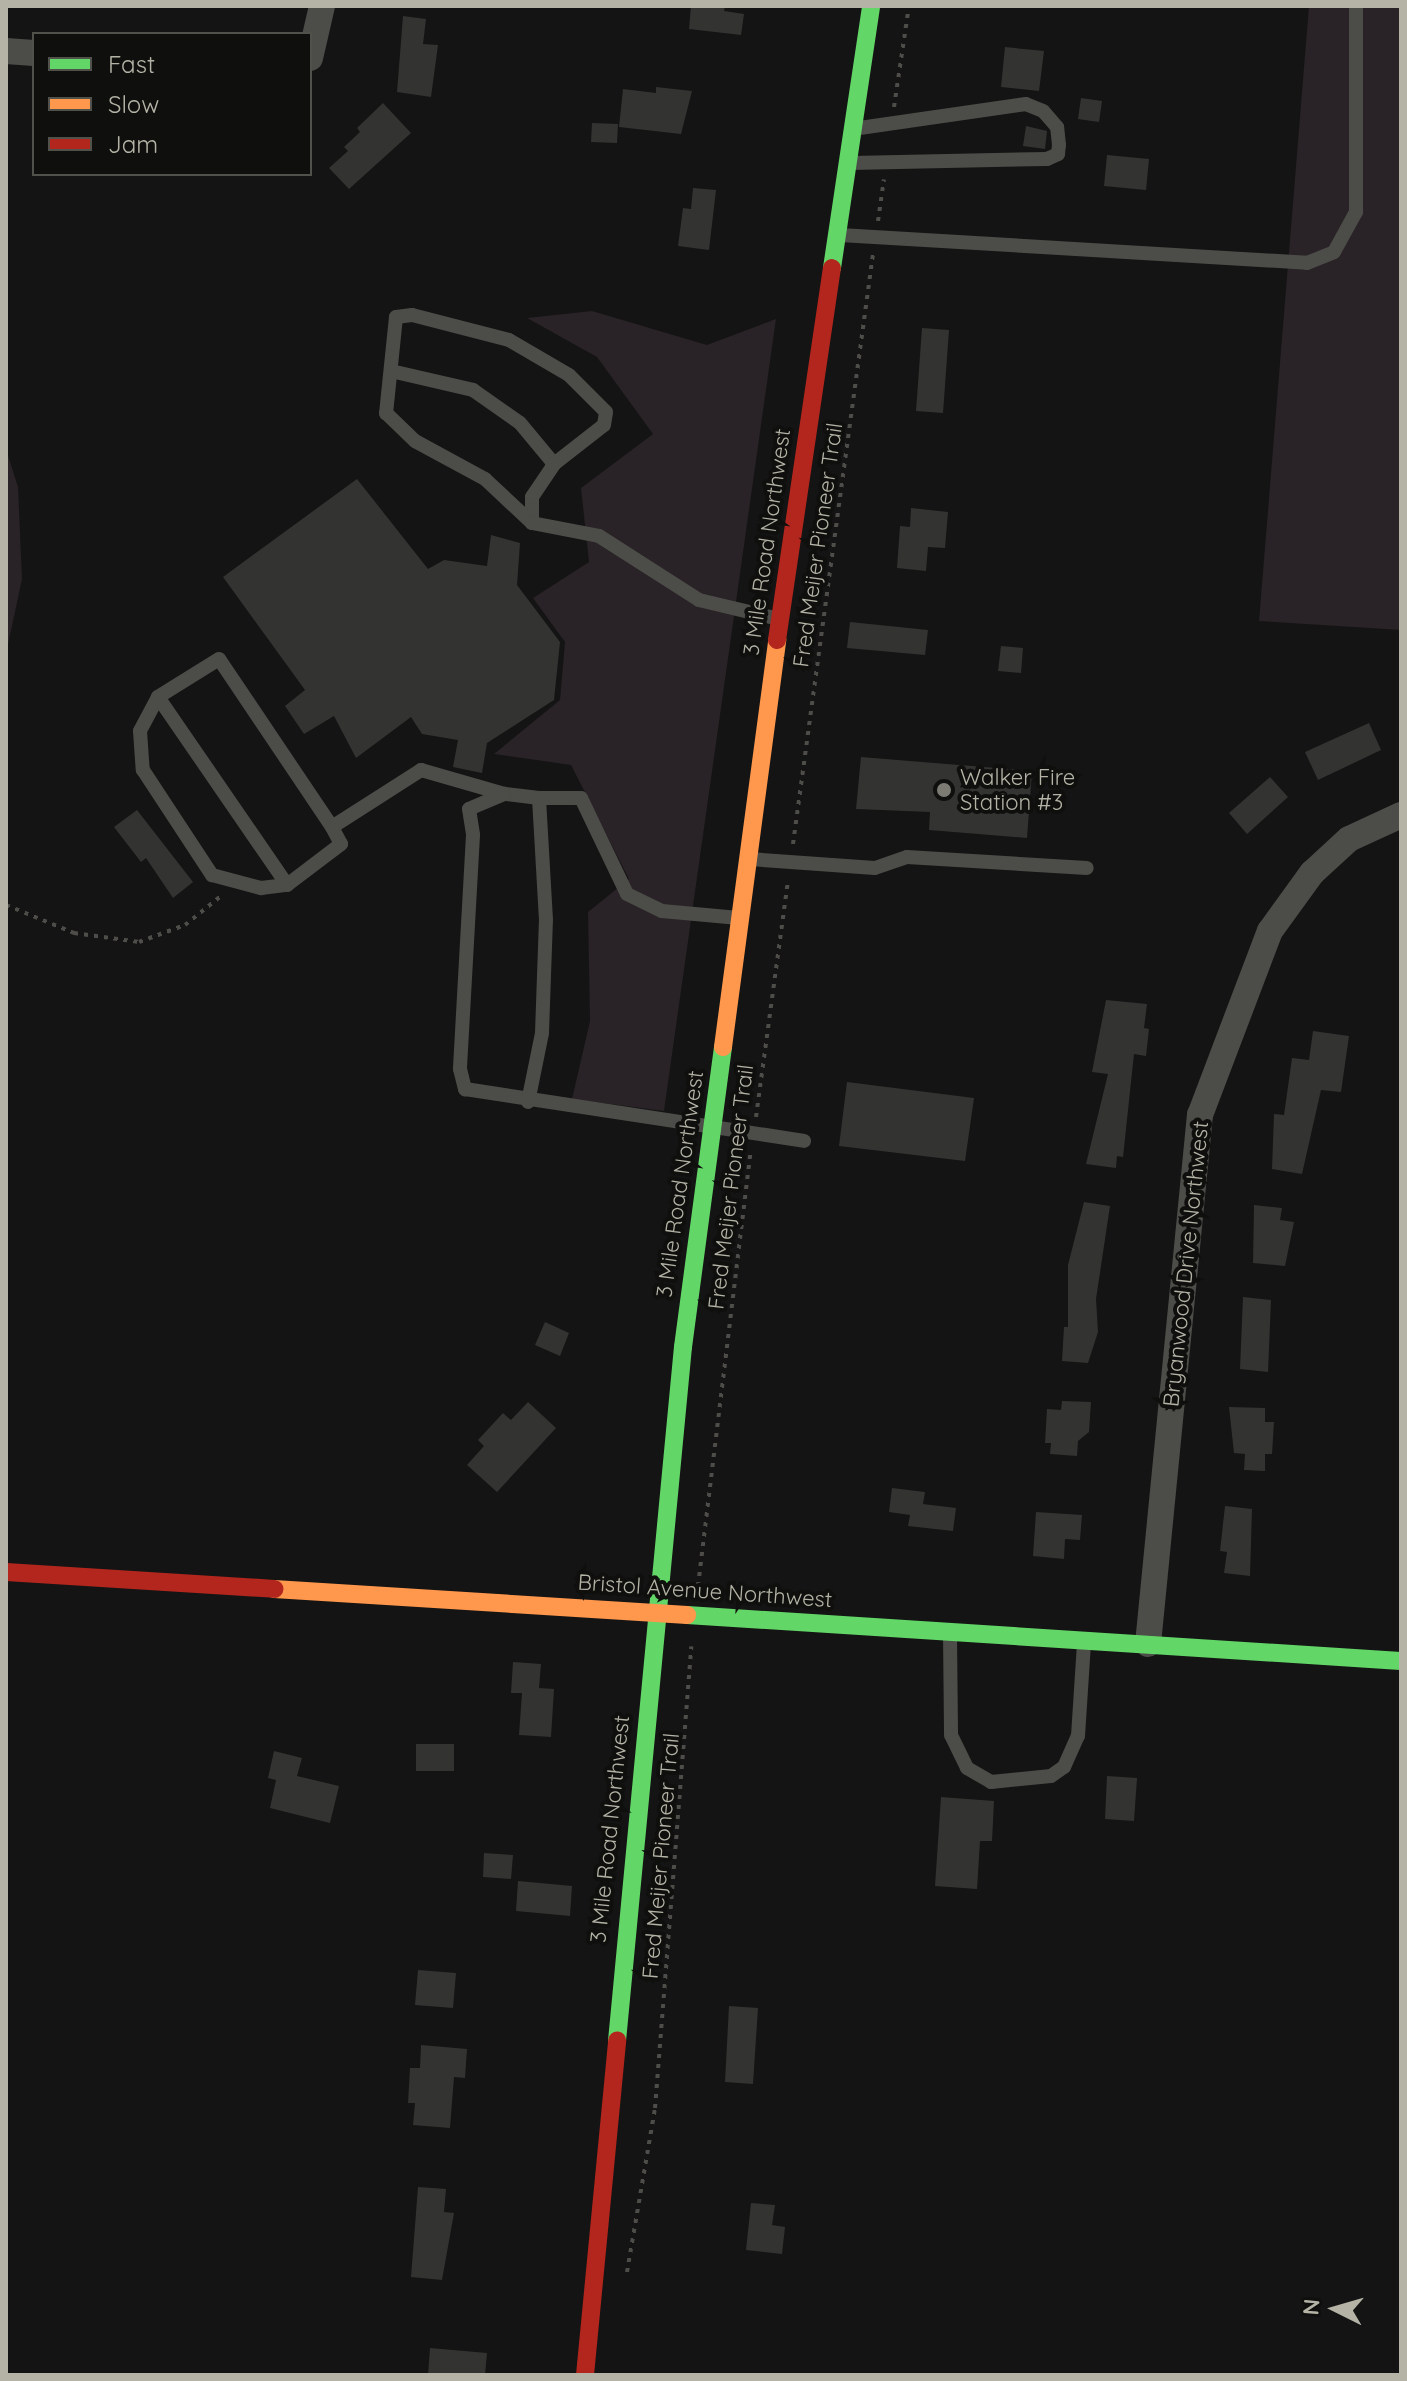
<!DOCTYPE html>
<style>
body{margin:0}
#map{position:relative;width:1407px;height:2381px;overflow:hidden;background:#141414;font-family:Quicksand,sans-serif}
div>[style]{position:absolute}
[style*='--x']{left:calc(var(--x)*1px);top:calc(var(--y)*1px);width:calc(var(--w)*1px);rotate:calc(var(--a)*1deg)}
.green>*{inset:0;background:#292226}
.building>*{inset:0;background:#333331}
.path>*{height:4px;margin-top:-2px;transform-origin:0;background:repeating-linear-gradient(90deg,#4e4d4a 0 4px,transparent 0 10px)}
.lane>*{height:14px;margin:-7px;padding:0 7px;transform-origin:7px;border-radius:7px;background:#4c4c48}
.street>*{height:26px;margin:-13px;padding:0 13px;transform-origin:13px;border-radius:13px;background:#4c4c48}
.fast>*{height:18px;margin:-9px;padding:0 9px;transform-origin:9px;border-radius:9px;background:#63d668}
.slow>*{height:18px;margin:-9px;padding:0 9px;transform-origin:9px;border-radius:9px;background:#ff974d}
.jam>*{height:18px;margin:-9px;padding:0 9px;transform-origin:9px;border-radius:9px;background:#b3261e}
.dots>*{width:22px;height:22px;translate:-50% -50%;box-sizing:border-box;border:4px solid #0f100e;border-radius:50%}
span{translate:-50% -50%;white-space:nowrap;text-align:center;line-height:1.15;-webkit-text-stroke:8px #0f100e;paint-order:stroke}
.street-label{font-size:22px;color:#b4b3a6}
.poi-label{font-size:22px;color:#b4b3a6}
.left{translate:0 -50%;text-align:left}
.frame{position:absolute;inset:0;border:8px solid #b4b3a6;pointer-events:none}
.legend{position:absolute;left:32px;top:32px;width:280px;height:144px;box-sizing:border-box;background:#0f100e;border:2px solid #51514b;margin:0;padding:10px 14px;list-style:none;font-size:24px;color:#b4b3a6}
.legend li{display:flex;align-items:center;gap:16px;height:40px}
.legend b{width:40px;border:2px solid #51514b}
.north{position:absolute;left:1295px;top:2269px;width:80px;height:80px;-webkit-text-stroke:6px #0f100e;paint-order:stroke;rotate:275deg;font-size:22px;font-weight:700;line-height:32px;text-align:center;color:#b4b3a6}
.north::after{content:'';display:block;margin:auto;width:28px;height:36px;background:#b4b3a6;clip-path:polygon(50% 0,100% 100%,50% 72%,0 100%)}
</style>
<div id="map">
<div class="green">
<i style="clip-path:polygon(1309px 6px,1401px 6px,1401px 630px,1259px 621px)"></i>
<i style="clip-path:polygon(592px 311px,707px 345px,776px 319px,664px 1111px,572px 1099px,590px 1021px,588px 912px,629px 879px,571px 765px,494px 754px,560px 700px,565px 642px,533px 598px,589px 562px,581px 488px,653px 434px,597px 357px,527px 318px)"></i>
<i style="clip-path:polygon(6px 449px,18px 487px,22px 579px,6px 654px)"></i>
</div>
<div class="building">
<i style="clip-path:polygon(691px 6px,725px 6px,724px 11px,744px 14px,741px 35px,689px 29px)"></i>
<i style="clip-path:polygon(403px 16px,426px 19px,423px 44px,438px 45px,431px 97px,397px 92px)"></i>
<i style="clip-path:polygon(1005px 47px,1044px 51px,1039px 91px,1001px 87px)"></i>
<i style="clip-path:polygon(656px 87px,692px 91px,681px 134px,619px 127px,623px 89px,656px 93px)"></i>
<i style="clip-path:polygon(1081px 98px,1102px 101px,1099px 122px,1078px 119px)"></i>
<i style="clip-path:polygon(383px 103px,411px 133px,349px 189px,329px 168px,348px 151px,344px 147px,360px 132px,357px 128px)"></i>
<i style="clip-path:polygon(592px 123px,618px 124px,617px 143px,591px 142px)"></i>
<i style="clip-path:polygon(1026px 126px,1047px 131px,1045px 149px,1023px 146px)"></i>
<i style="clip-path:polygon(1107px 155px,1149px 159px,1146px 190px,1104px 186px)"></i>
<i style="clip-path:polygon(693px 188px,716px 190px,709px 250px,678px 246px,683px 208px,691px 209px)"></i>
<i style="clip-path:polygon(922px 328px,949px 330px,943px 413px,916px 411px)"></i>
<i style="clip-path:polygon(357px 479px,428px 569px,444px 560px,487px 566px,491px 535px,520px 543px,517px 585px,560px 642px,554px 700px,487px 743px,482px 773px,453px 767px,458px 740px,422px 734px,411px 717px,356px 758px,334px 716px,304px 734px,285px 706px,305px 690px,223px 577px)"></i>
<i style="clip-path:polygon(911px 508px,948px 512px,945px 548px,928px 547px,926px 571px,897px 568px,900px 526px,910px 527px)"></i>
<i style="clip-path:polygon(850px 622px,928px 630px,925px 655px,847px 648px)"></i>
<i style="clip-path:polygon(1001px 646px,1023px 648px,1021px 673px,998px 671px)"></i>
<i style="clip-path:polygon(1369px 723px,1381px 750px,1318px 780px,1305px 752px)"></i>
<i style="clip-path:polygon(861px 757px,1032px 771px,1027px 838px,929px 830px,930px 812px,856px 809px)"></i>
<i style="clip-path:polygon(1270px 777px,1288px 797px,1247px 834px,1229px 813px)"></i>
<i style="clip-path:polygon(137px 810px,193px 882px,173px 898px,146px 858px,141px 862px,114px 827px)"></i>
<i style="clip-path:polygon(1106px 1000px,1147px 1004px,1144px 1028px,1149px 1029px,1146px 1056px,1134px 1054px,1123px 1157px,1117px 1156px,1116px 1168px,1086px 1164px,1108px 1074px,1092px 1072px)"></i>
<i style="clip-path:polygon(1313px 1031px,1349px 1036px,1341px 1092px,1321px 1090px,1302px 1174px,1272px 1169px,1274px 1114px,1284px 1115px,1292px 1058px,1309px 1060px)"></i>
<i style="clip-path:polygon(847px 1082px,974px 1098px,965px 1161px,839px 1146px)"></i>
<i style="clip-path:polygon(1084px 1202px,1110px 1206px,1096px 1299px,1098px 1332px,1088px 1363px,1062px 1361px,1064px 1327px,1068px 1327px,1068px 1265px)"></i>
<i style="clip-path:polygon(1254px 1205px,1282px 1208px,1280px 1220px,1294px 1222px,1285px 1266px,1253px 1263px)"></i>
<i style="clip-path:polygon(1243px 1297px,1271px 1300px,1268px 1372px,1240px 1369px)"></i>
<i style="clip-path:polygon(545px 1322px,569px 1333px,560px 1356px,535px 1345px)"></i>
<i style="clip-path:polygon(1062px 1401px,1091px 1402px,1089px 1432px,1078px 1441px,1077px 1456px,1050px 1454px,1051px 1443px,1045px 1443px,1047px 1409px,1061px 1410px)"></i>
<i style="clip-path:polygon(528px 1402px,556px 1428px,497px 1492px,467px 1465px,484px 1446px,478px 1440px,503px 1413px,511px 1420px)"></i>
<i style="clip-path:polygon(1229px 1407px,1265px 1408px,1265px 1422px,1274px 1422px,1272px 1454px,1265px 1454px,1265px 1471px,1244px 1470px,1245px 1454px,1234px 1453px)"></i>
<i style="clip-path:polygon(892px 1488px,925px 1492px,923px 1504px,956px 1508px,953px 1531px,908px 1526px,910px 1515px,889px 1512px)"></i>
<i style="clip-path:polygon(1225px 1506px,1252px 1509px,1250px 1576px,1224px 1573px,1227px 1552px,1220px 1551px)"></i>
<i style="clip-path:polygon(1036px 1512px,1082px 1515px,1080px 1540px,1065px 1539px,1064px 1559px,1033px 1556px)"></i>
<i style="clip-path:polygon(513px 1662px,541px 1664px,539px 1688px,554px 1689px,551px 1737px,519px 1735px,522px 1693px,511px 1693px)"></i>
<i style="clip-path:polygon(416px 1744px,454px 1744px,454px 1771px,416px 1771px)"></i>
<i style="clip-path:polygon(274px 1751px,302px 1758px,297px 1776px,339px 1786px,330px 1823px,270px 1808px,276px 1780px,268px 1778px)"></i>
<i style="clip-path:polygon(1107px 1776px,1137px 1778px,1134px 1821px,1105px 1819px)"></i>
<i style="clip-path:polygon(941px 1797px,994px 1801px,992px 1841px,980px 1841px,977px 1889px,935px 1886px)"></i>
<i style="clip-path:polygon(484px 1853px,513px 1855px,511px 1879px,483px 1877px)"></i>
<i style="clip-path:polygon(518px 1881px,572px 1886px,570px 1916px,516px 1911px)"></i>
<i style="clip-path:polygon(418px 1970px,456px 1973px,453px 2008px,415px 2005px)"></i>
<i style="clip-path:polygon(729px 2006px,758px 2008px,753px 2084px,725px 2082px)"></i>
<i style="clip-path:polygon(421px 2045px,467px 2049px,465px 2078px,454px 2077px,450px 2128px,413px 2125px,415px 2103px,408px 2103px,410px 2068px,420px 2068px)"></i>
<i style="clip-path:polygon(418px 2187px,446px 2189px,444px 2212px,454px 2213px,442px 2280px,411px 2277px)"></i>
<i style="clip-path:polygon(751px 2203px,775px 2205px,772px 2225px,785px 2227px,782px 2254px,746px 2250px)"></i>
<i style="clip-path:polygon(430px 2348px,487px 2353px,485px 2375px,428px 2375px)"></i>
</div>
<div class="path">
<i style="--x:894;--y:107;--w:102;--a:-81.6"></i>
<i style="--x:878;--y:221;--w:42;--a:-81.9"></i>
<i style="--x:793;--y:844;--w:595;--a:-82.28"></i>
<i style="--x:6;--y:905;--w:74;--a:22.4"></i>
<i style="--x:74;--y:933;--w:66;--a:7.9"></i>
<i style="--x:139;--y:942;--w:49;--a:-20.3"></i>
<i style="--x:185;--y:925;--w:46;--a:-38.9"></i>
<i style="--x:756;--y:1117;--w:239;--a:-82.3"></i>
<i style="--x:698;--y:1586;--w:439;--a:-83.1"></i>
<i style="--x:627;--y:2272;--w:166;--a:-80.3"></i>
<i style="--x:655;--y:2108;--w:463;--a:-85.5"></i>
</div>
<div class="lane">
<i style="--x:851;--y:163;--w:196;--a:-1.2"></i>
<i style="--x:1047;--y:159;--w:12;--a:-24"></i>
<i style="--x:1058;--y:154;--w:9;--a:-84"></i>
<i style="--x:1059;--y:145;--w:18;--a:-96"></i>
<i style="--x:1057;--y:127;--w:21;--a:-131"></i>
<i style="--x:1043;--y:111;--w:18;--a:-158"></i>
<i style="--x:1026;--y:104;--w:175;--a:171.8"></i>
<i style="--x:840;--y:235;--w:468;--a:3.4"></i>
<i style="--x:1307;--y:263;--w:29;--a:-22"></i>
<i style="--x:1334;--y:252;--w:46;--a:-61.2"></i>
<i style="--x:1356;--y:212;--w:206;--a:-90"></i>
<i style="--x:391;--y:371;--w:84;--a:13"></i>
<i style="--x:473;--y:390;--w:57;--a:35.1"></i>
<i style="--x:520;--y:423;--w:53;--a:50.3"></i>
<i style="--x:532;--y:523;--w:26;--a:-90"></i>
<i style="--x:532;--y:497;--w:40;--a:-56"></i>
<i style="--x:554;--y:464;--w:63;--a:-38"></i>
<i style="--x:604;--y:425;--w:13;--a:-81"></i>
<i style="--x:606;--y:412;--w:52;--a:-135"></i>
<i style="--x:569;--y:375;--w:69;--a:-149.7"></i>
<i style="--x:509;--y:340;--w:100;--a:-165.5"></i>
<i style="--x:412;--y:315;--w:16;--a:173"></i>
<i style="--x:396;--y:317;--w:97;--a:95.9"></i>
<i style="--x:386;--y:413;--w:40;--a:44"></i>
<i style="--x:415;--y:441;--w:80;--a:28.5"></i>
<i style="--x:485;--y:479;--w:64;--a:43.1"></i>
<i style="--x:532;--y:523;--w:68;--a:11"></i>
<i style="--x:599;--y:536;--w:119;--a:32.6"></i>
<i style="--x:699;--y:600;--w:82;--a:13.4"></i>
<i style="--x:158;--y:697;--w:38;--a:118"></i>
<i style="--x:140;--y:731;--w:39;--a:86"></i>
<i style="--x:143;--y:770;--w:126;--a:56.7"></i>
<i style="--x:212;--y:875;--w:51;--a:14.9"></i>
<i style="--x:261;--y:888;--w:26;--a:-7"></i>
<i style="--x:539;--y:798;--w:35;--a:-173"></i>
<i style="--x:504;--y:794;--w:38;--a:157"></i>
<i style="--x:469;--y:809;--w:26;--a:81"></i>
<i style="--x:473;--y:835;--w:234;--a:93.2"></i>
<i style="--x:460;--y:1069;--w:21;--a:76"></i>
<i style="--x:465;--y:1089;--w:343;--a:8.7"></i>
<i style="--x:332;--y:827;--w:202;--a:-123.9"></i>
<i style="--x:219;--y:659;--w:72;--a:148.1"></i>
<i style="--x:158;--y:697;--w:228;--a:55.5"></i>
<i style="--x:287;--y:885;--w:68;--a:-37.2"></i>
<i style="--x:341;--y:844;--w:19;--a:-118"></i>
<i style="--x:332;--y:827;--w:106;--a:-32.6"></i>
<i style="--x:421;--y:770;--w:86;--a:16.1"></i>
<i style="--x:749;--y:859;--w:126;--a:4.1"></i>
<i style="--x:875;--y:868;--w:34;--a:-19"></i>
<i style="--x:907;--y:857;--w:180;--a:3.5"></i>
<i style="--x:528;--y:1102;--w:70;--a:-78.5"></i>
<i style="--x:542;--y:1033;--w:113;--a:-88"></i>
<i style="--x:546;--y:920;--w:122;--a:-93.3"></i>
<i style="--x:539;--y:798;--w:42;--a:0"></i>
<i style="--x:581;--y:798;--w:106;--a:64.4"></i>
<i style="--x:627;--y:894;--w:39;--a:26"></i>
<i style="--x:662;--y:911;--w:77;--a:5.2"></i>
<i style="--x:950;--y:1635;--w:100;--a:89.4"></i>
<i style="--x:951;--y:1735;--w:37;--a:64"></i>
<i style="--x:967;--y:1768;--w:28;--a:30"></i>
<i style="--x:991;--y:1782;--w:60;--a:-5.7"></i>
<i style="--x:1051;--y:1776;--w:16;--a:-35"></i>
<i style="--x:1064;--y:1767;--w:34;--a:-66"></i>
<i style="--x:1078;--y:1736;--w:92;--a:-86.3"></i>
</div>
<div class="street">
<i style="--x:6;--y:51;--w:28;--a:4"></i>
<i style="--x:310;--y:58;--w:53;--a:-77"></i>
<i style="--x:1148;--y:1644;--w:532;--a:-84.39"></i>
<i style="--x:1200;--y:1115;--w:197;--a:-69.2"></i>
<i style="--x:1270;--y:931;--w:72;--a:-54.1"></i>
<i style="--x:1312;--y:873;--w:50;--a:-42.6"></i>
<i style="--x:1349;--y:839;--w:57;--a:-24.8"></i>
</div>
<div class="fast">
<i style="--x:832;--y:268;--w:265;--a:-81.5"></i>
<i style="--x:687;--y:1615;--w:715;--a:3.69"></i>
<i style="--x:617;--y:2041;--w:697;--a:-84.57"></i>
<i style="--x:683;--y:1347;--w:303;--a:-82.4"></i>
</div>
<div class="slow">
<i style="--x:723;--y:1047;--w:411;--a:-82.4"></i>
<i style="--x:274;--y:1589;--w:414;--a:3.6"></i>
</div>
<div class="jam">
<i style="--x:777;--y:640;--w:376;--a:-81.6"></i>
<i style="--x:6;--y:1572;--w:269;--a:3.6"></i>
<i style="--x:585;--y:2375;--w:336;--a:-84.5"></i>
</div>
<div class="dots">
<i style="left:944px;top:790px;background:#7c7b73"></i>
</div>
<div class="street-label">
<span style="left:767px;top:542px;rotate:-82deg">3 Mile Road Northwest</span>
<span style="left:818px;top:545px;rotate:-82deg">Fred Meijer Pioneer Trail</span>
<span style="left:680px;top:1184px;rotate:-82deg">3 Mile Road Northwest</span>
<span style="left:731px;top:1187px;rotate:-83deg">Fred Meijer Pioneer Trail</span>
<span style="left:1186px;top:1264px;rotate:-84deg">Bryanwood Drive Northwest</span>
<span style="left:705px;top:1591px;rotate:4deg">Bristol Avenue Northwest</span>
<span style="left:610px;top:1829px;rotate:-84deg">3 Mile Road Northwest</span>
<span style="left:661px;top:1856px;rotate:-85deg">Fred Meijer Pioneer Trail</span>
</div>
<div class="poi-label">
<span class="left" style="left:960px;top:790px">Walker Fire<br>Station #3</span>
</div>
<div class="frame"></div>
<ul class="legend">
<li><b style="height:10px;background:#63d668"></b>Fast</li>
<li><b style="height:10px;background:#ff974d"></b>Slow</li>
<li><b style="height:10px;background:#b3261e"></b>Jam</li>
</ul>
<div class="north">N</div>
</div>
